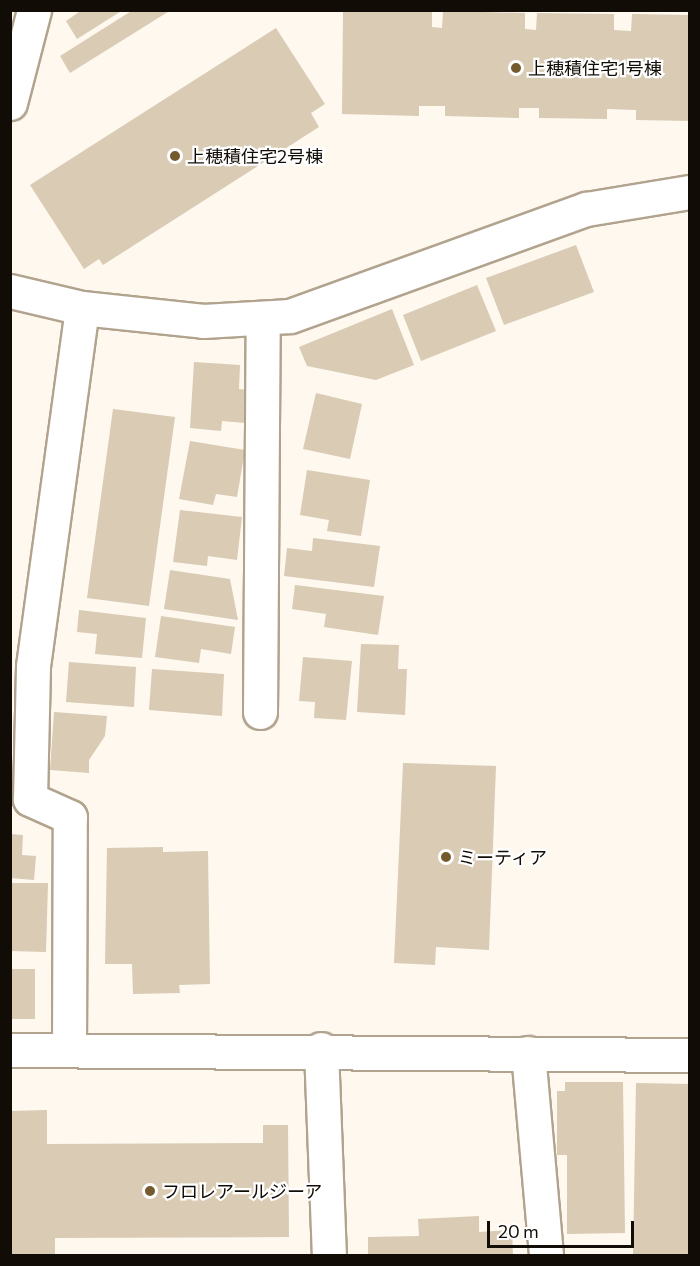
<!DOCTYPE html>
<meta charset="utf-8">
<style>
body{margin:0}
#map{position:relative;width:700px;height:1266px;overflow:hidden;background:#fef8ef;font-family:Commissioner,"Noto Sans JP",sans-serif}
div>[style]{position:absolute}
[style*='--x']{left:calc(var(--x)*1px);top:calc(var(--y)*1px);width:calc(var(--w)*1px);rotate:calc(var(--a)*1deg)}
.building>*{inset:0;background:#d9cbb4}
.roads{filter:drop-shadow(2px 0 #b1a38e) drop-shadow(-2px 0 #b1a38e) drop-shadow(0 2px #b1a38e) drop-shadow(0 -2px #b1a38e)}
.minor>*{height:33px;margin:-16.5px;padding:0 16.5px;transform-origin:16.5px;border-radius:16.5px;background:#fff}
.dots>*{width:16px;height:16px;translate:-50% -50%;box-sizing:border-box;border:3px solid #fff;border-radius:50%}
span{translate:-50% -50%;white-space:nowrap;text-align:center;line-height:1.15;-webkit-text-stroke:4.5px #fff;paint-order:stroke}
.poi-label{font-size:18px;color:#110c05}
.left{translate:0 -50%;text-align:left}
.frame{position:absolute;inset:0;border:12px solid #110c05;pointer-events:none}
.scale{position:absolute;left:487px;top:1221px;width:147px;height:27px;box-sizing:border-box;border:3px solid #110c05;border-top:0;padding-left:8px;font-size:18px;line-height:21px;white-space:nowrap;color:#110c05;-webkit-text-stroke:4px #fff;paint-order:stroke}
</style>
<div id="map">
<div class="building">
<i style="clip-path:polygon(82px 10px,123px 10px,77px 39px,66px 21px)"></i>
<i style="clip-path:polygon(133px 10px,171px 10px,70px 73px,60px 56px)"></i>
<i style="clip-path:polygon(343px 10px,432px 11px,432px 27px,442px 28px,443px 11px,525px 13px,525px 29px,536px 30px,537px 13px,614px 14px,614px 30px,631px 31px,632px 14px,690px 15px,690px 121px,636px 120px,636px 110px,607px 109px,607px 119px,539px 118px,539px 108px,519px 108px,519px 118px,445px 116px,445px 106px,419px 106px,419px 116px,342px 114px)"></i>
<i style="clip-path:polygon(276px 28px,325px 104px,311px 113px,319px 127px,103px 265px,99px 259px,84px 269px,30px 185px)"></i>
<i style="clip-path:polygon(576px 245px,594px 292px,504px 325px,486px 278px)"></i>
<i style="clip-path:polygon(477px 285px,496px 331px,421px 361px,403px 315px)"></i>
<i style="clip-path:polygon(392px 309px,414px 365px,376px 380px,307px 366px,299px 347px)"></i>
<i style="clip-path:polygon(194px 362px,240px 365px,239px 389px,247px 390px,245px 423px,222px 421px,221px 431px,190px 428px)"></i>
<i style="clip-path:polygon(316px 393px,362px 404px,350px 459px,303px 449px)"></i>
<i style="clip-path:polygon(113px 409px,175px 417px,149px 606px,87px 598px)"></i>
<i style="clip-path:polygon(190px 441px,245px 450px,237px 497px,216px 494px,213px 505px,179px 499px)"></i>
<i style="clip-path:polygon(307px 470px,370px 480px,361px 536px,327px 531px,329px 520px,300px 515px)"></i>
<i style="clip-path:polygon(180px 510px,242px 517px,237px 560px,208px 556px,207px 566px,173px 562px)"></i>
<i style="clip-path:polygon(313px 538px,380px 546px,374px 587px,284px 576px,287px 548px,312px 551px)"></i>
<i style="clip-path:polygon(170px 570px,230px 579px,238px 620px,164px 609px)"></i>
<i style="clip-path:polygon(295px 585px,384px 596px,378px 635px,324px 627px,326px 614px,292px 609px)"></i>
<i style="clip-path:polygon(79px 610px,146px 618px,142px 658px,95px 654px,97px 634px,77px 632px)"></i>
<i style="clip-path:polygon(161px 616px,235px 627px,231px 654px,201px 649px,199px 663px,155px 657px)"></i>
<i style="clip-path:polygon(361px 644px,399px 645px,398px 669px,407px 669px,405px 715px,357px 712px)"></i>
<i style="clip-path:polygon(303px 657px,352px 661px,346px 720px,314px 718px,315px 702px,299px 701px)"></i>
<i style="clip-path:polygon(69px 662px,136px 667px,134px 707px,66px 702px)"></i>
<i style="clip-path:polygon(152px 669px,224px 674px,222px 716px,149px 710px)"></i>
<i style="clip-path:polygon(54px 712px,107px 716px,105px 736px,89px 760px,89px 773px,50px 770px)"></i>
<i style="clip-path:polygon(403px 763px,496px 766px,489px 950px,436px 947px,435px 965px,394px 963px)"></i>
<i style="clip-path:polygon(10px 834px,23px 835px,22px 855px,36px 856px,34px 880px,10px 878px)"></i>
<i style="clip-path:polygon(163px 847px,163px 852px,208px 851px,210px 984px,179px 985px,180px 993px,133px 994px,132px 964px,105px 964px,107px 848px)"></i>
<i style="clip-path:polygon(10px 883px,48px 883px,46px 952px,10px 951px)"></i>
<i style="clip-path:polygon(10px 969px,35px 969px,35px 1019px,10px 1019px)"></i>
<i style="clip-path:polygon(565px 1082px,623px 1082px,625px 1233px,567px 1234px,567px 1155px,557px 1155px,557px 1091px,565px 1091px)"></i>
<i style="clip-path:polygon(636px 1083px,690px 1084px,690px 1256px,633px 1256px)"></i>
<i style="clip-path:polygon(47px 1110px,47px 1144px,263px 1143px,263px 1125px,288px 1125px,289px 1237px,55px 1238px,55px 1256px,10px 1256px,10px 1111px)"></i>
<i style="clip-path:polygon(479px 1216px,479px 1232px,512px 1230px,513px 1256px,368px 1256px,368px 1237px,419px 1236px,418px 1219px)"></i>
</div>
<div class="roads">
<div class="minor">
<i style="--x:10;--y:103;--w:96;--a:-75.5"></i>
<i style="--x:10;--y:291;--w:74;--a:13.3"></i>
<i style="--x:82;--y:308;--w:122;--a:6.1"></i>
<i style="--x:203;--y:321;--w:87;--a:-3.3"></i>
<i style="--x:290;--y:316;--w:315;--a:-19.9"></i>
<i style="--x:586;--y:209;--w:105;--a:-9.3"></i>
<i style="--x:260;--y:712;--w:394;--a:-89.6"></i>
<i style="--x:69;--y:1049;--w:232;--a:-89.8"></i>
<i style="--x:70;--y:817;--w:44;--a:-155.8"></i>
<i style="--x:30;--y:799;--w:133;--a:-88.7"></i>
<i style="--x:33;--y:666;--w:361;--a:-82.2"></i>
<i style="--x:321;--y:1049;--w:207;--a:87.8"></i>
<i style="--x:10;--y:1050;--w:680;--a:0.42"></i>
<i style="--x:528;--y:1053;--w:204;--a:84.9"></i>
</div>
</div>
<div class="dots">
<i style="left:516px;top:68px;background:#745a2c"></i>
<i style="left:175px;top:156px;background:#745a2c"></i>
<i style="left:446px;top:857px;background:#745a2c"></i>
<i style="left:150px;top:1191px;background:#745a2c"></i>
</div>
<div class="poi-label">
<span class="left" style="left:528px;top:68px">上穂積住宅1号棟</span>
<span class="left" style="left:187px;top:156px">上穂積住宅2号棟</span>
<span class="left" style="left:458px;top:857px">ミーティア</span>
<span class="left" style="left:162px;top:1191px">フロレアールジーア</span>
</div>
<div class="frame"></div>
<div class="scale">20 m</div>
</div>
